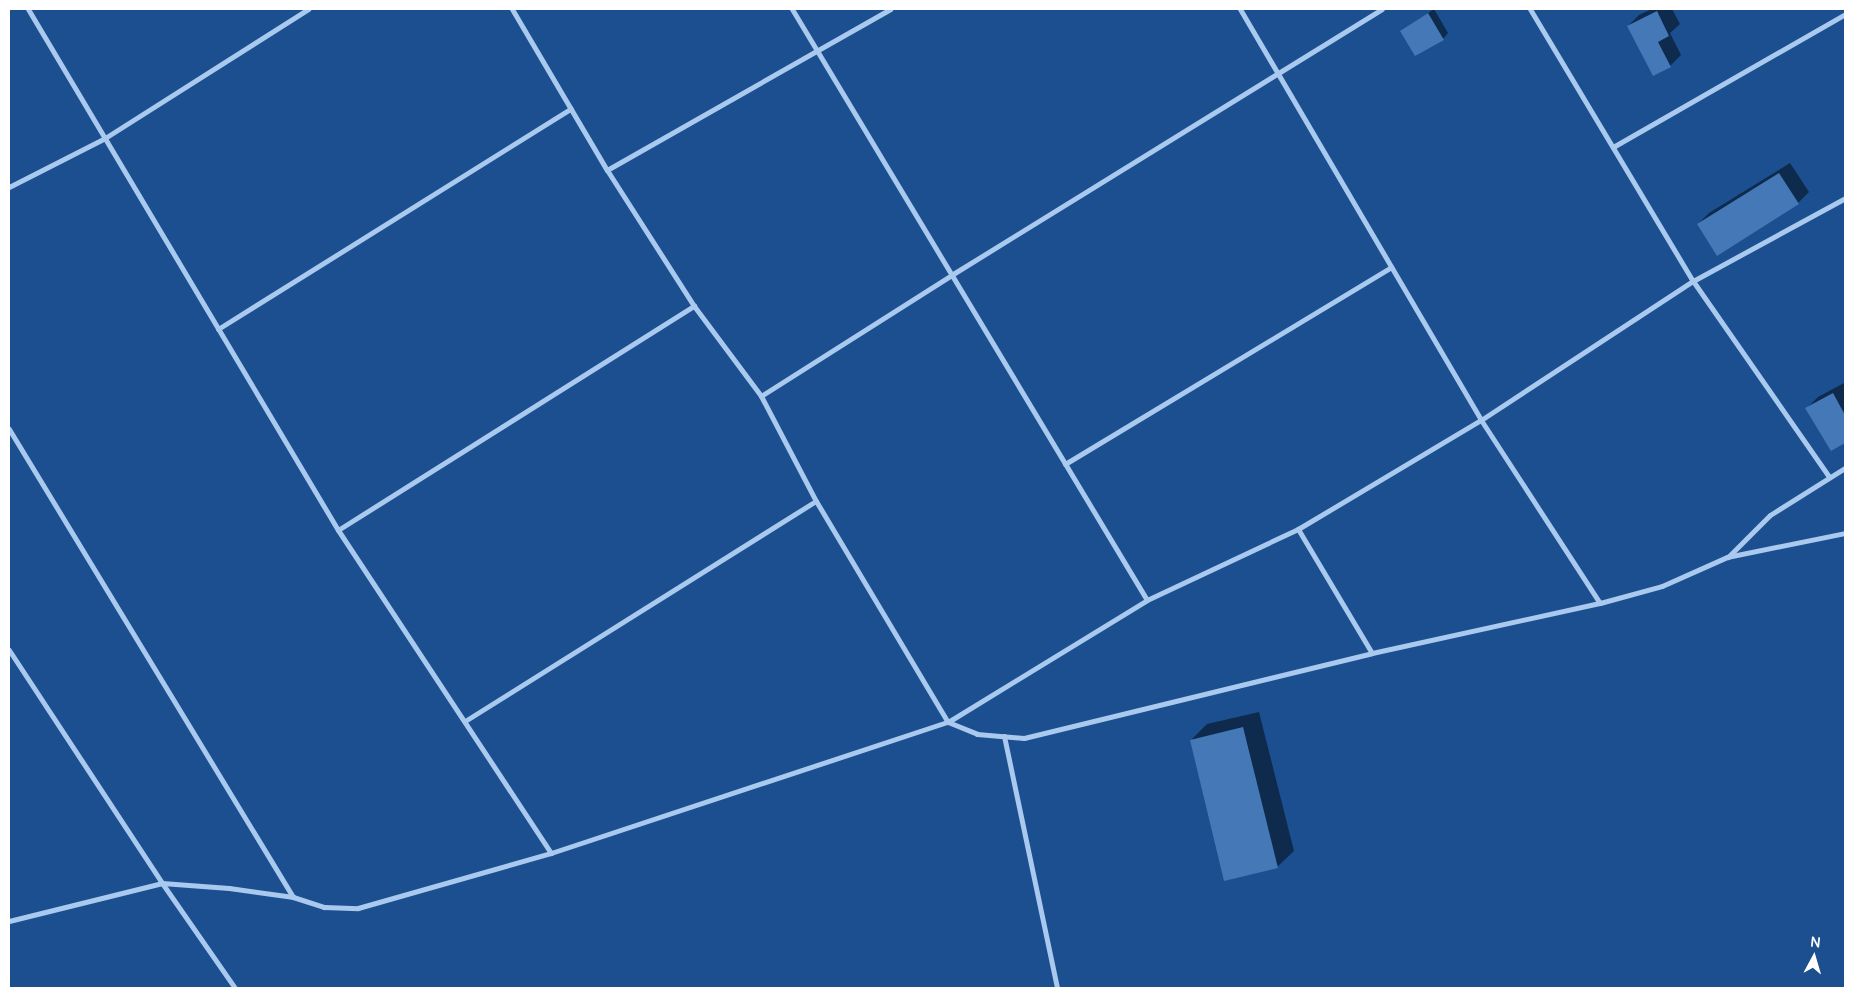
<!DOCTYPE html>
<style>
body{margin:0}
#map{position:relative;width:1854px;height:997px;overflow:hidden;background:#1b4f8f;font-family:Manrope,sans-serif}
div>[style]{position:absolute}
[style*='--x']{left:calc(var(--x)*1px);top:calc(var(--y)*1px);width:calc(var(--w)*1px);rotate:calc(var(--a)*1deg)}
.shadow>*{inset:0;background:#0007}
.building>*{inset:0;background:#4478b7}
.minor>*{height:5px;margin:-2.5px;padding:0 2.5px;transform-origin:2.5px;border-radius:2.5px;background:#a9c9ee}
span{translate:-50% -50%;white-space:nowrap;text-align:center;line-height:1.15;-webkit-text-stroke:4.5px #1b4f8f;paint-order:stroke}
.frame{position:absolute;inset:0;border:10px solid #fff;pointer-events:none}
.north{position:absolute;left:1789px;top:932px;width:50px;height:50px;-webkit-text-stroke:4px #1b4f8f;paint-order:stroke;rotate:6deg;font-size:14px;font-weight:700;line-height:20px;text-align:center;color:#fff}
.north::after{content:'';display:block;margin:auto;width:18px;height:22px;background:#fff;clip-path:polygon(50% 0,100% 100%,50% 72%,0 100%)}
</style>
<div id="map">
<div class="shadow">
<i style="clip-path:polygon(1434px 9px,1448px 33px,1443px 39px,1401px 31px)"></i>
<i style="clip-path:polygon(1652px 9px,1672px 9px,1680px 24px,1670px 33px,1681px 55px,1670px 66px,1628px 26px,1639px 15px)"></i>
<i style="clip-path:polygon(1790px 163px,1809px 192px,1798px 203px,1698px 224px,1709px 213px)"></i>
<i style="clip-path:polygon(1844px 383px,1845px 442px,1831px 449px,1807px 408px,1818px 397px)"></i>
<i style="clip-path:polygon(1259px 712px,1294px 851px,1277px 867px,1191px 740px,1207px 724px)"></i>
</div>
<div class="building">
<i style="clip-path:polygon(1657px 11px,1669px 36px,1658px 42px,1671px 67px,1653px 76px,1627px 26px)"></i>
<i style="clip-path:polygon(1428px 13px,1444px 40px,1415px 56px,1400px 31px)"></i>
<i style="clip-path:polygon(1779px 173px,1799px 204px,1717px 256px,1697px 224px)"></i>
<i style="clip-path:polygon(1833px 393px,1845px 415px,1845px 443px,1831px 451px,1805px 408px)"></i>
<i style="clip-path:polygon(1243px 727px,1278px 868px,1224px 881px,1190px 740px)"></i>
</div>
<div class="minor">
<i style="--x:28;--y:9;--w:606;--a:59.25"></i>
<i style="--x:338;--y:530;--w:387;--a:56.6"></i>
<i style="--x:512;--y:9;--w:187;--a:59.5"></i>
<i style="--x:607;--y:170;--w:161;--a:57.4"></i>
<i style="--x:694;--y:306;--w:112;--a:53.3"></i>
<i style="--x:761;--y:396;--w:119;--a:62.4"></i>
<i style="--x:816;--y:501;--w:257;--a:59.2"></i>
<i style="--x:948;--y:722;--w:31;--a:22"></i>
<i style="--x:977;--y:734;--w:47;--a:4.9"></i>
<i style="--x:1024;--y:738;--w:358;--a:-13.7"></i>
<i style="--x:1372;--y:653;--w:233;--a:-12.4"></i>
<i style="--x:1600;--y:603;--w:64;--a:-15.3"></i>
<i style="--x:1662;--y:586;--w:71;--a:-24"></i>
<i style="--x:1727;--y:557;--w:120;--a:-11.5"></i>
<i style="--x:792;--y:9;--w:689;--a:59.01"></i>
<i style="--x:1240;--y:9;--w:476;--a:59.6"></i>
<i style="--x:1481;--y:420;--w:218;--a:57"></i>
<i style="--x:1530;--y:9;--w:317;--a:59.1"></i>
<i style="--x:1693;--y:281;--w:239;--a:55.2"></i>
<i style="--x:1613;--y:147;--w:267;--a:-29.8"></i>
<i style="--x:607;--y:170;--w:326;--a:-29.6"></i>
<i style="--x:9;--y:187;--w:108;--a:-27"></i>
<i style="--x:105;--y:138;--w:241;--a:-32.4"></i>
<i style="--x:218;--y:329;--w:416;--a:-32"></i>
<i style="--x:761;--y:396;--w:227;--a:-32.4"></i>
<i style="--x:953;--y:274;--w:504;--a:-31.7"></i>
<i style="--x:9;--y:429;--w:547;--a:58.75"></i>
<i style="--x:1065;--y:464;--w:381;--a:-31.1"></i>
<i style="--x:1298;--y:529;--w:144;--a:59.2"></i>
<i style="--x:338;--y:530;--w:421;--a:-32.2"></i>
<i style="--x:1728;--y:557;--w:59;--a:-45"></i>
<i style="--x:1770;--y:515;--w:89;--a:-32.1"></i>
<i style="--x:9;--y:650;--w:279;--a:56.7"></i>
<i style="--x:162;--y:883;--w:128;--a:55.2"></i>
<i style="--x:465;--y:721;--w:414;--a:-32.1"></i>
<i style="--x:1004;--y:736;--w:258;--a:78.1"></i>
<i style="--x:9;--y:921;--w:158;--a:-13.9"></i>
<i style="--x:162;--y:883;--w:67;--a:4.3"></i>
<i style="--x:229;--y:888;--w:65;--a:8"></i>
<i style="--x:293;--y:897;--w:33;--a:18"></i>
<i style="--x:324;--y:907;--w:34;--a:2"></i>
<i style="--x:358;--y:908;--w:201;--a:-15.9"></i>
<i style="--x:551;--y:853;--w:418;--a:-18.3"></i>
<i style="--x:948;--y:722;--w:233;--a:-31.5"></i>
<i style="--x:1147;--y:600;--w:167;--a:-25.2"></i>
<i style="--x:1298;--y:529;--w:213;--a:-30.8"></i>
<i style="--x:1481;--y:420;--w:254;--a:-33.3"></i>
<i style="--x:1693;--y:281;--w:173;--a:-28.6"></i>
</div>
<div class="frame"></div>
<div class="north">N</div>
</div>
